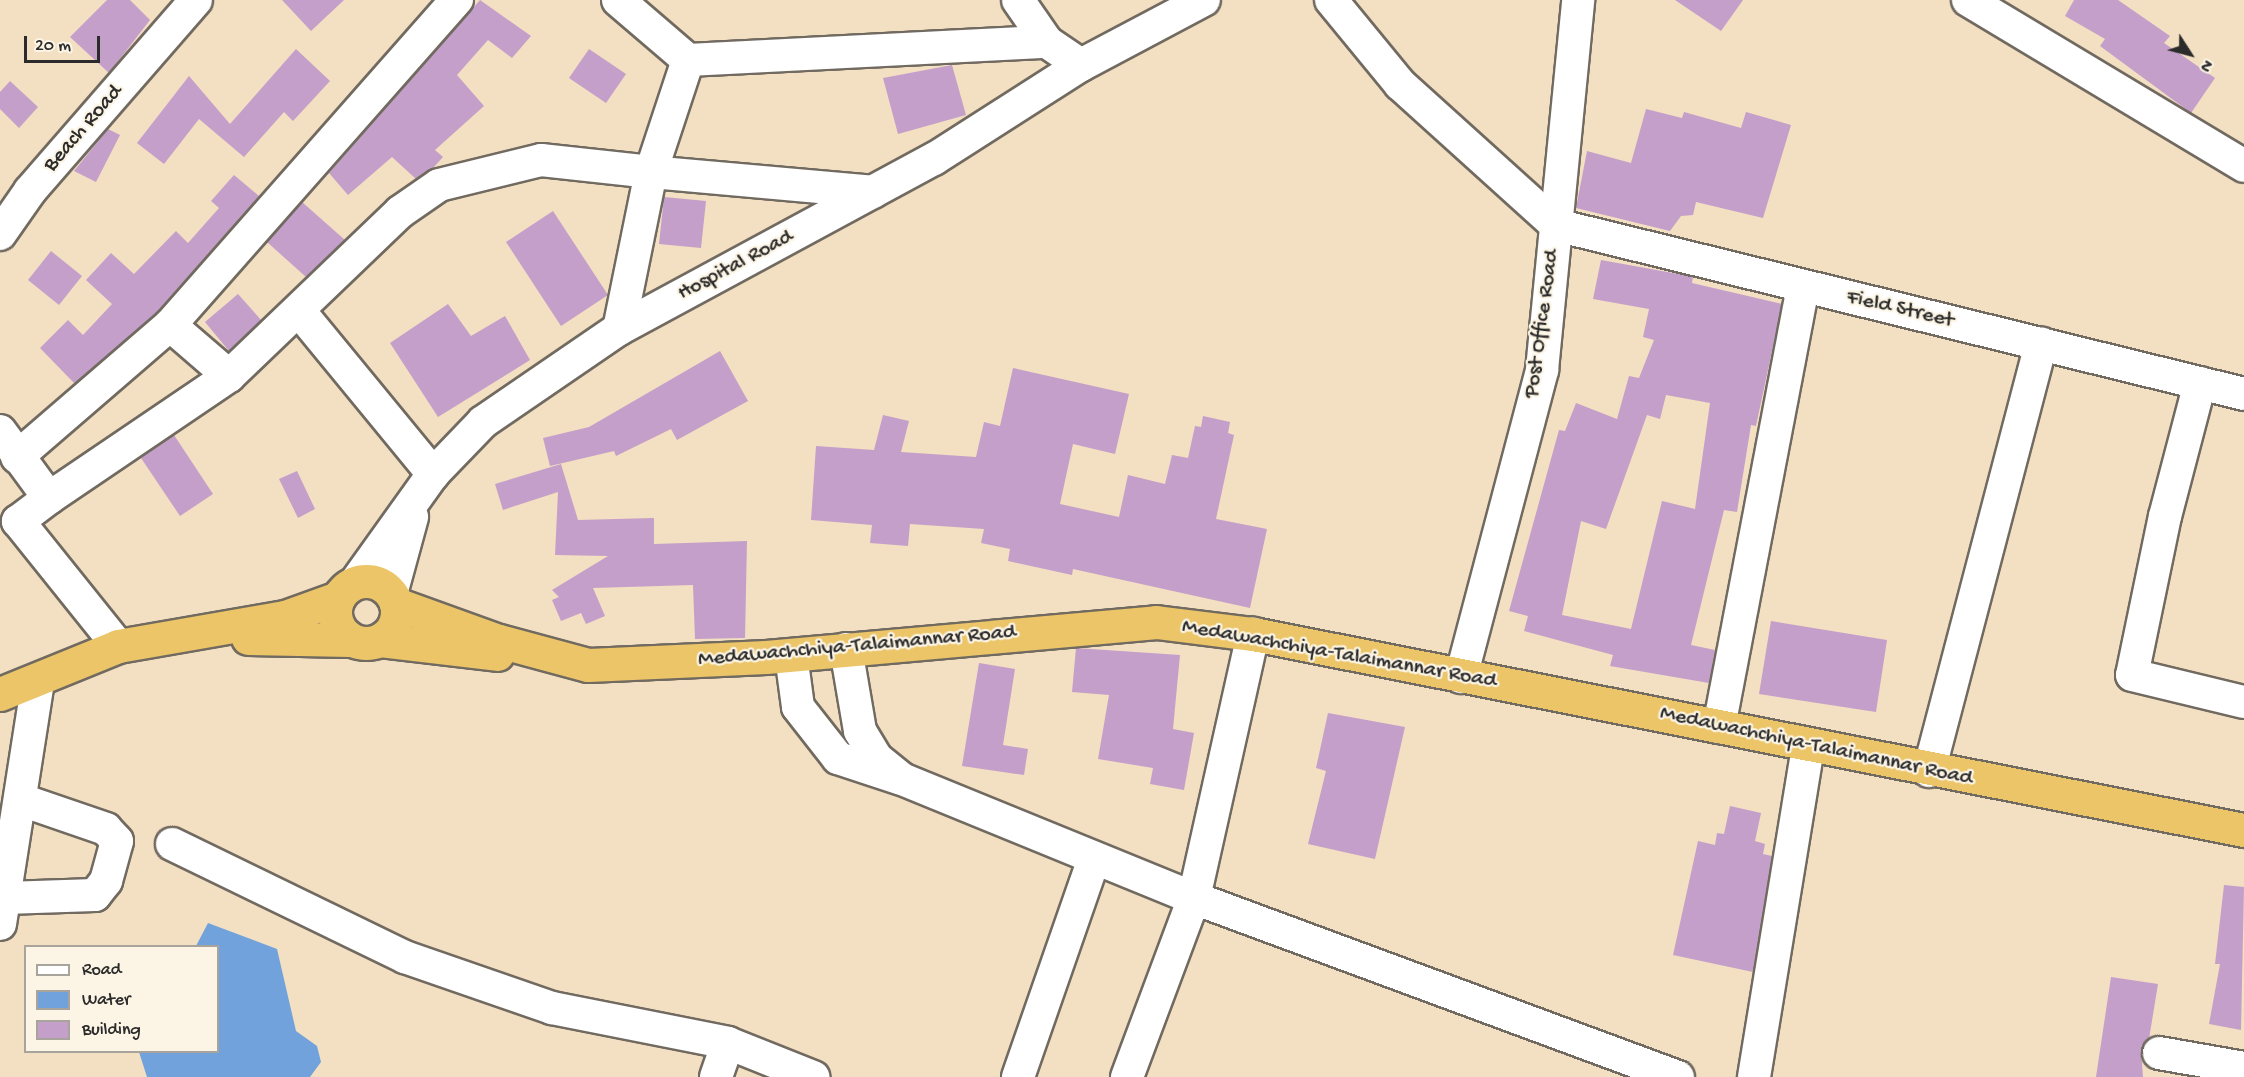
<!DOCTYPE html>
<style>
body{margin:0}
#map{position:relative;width:2244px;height:1077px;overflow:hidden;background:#f3dfc2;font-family:"Gochi Hand",sans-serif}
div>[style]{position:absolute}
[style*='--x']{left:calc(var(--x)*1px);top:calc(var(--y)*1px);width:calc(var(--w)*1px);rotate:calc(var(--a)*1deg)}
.water>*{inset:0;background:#71a2db}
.building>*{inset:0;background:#c49fc9}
.roads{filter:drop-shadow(2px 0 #716a60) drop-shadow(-2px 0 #716a60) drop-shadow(0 2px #716a60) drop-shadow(0 -2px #716a60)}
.minor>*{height:32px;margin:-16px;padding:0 16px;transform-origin:16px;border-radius:16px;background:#fff}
.highway>*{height:33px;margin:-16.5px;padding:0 16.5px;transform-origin:16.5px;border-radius:16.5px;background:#ecc569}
.highway>.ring{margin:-16.5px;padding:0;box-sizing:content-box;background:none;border:33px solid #ecc569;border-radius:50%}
span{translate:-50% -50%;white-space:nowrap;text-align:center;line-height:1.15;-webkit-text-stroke:4.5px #fcf5e5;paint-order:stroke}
.street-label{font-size:22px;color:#2b2b2b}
.legend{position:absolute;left:24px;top:945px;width:195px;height:108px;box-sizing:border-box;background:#fcf5e5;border:2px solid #a8a49b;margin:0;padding:8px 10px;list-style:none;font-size:18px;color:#2b2b2b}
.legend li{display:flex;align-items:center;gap:12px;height:30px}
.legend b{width:30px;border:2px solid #a8a49b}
.north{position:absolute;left:2160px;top:24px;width:60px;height:60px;-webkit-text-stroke:4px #fcf5e5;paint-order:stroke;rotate:126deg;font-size:16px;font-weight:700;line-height:24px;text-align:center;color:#2b2b2b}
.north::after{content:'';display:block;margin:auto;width:21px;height:27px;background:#2b2b2b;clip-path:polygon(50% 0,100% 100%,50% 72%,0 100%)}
.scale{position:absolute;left:24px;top:36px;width:76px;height:27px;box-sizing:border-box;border:3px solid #2b2b2b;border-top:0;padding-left:8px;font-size:18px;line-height:21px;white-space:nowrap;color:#2b2b2b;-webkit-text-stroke:4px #fcf5e5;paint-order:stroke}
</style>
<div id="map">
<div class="water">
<i style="clip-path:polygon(208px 923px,277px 949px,296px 1031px,317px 1046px,321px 1062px,310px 1077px,147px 1077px,139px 1052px,218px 1052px,218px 946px,196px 946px)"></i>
</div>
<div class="building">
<i style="clip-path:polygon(107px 0,130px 0,150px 20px,109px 73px,70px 37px)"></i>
<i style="clip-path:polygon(282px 0,344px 0,311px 31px)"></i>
<i style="clip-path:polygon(480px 0,531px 36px,512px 58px,488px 40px,457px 75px,484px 106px,435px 150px,443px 157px,433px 168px,416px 179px,392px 157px,348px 195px,329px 173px)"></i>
<i style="clip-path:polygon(1675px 0,1743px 0,1721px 31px)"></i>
<i style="clip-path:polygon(2074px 0,2118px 0,2170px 36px,2164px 43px,2215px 78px,2191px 113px,2100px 46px,2105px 39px,2065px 16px)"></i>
<i style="clip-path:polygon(296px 49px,330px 81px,293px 121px,284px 112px,244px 157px,199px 119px,164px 164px,137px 143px,189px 76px,230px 124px)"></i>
<i style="clip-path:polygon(589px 49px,626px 74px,606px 103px,569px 78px)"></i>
<i style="clip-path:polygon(952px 65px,966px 115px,898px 134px,883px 78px)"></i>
<i style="clip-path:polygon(10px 81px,38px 107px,19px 128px,0 109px,0 92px)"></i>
<i style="clip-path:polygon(1646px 109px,1682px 118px,1684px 112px,1741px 128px,1746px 112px,1791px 125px,1763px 218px,1696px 202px,1693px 215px,1681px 216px,1670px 231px,1576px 208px,1587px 151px,1631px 163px)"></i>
<i style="clip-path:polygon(108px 129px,120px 135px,96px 182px,74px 171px)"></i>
<i style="clip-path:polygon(234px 175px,259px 196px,157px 312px,75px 384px,40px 348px,68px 320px,83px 335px,112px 304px,86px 280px,111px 253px,134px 274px,176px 231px,188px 243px,219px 208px,211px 201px)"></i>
<i style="clip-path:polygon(664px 197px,706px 201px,701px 248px,659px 244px)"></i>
<i style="clip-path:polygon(302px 202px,345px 240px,306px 277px,267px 242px)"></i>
<i style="clip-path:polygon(553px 211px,608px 295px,561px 326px,506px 242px)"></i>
<i style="clip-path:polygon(51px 251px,82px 276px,59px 305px,28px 280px)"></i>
<i style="clip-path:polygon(evenodd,1601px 260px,1684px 275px,1693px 277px,1692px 283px,1782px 304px,1756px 426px,1751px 425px,1737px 512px,1724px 510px,1691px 645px,1715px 650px,1709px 683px,1610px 666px,1613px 655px,1524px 631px,1528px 616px,1509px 611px,1559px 430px,1565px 431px,1576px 403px,1617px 419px,1629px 376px,1639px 378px,1654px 340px,1643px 337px,1649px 309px,1593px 299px,1601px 260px,1666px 395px,1710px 403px,1695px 509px,1662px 501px,1631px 629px,1562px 615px,1581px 521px,1606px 529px,1647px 415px,1660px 419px,1666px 395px)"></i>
<i style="clip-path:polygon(238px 294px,261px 320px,229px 351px,205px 322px)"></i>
<i style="clip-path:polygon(448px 304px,471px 336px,505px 316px,530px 360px,438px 417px,390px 343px)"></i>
<i style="clip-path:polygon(720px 351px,748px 401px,677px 440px,671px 429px,616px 456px,614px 451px,550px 466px,543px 438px,589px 427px)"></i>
<i style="clip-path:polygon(1013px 368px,1129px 394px,1115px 454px,1073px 444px,1060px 504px,1119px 517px,1128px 475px,1165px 484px,1172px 455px,1188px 458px,1195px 426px,1201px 427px,1203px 416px,1230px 422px,1228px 433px,1234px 435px,1216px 519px,1267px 529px,1250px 608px,1073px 569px,1072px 575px,1008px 561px,1010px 549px,981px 543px,984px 529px,910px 524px,908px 546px,870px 543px,872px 525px,811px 520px,816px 446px,874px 450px,883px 415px,909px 421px,901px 452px,976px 457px,984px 422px,1000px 426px)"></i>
<i style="clip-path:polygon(174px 435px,213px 494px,180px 516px,141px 458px)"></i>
<i style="clip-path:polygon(561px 464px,578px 520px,654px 518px,654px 544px,747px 541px,745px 638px,695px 639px,693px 585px,593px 588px,605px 616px,586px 624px,581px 613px,561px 621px,552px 600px,559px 597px,552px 590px,608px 556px,555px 555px,558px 492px,503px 510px,495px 484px)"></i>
<i style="clip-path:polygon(297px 471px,315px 509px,298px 518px,279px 479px)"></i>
<i style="clip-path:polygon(1771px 621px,1887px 640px,1876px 712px,1759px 694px)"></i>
<i style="clip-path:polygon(1076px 648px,1180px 655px,1173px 729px,1194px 733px,1184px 790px,1150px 784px,1153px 768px,1098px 759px,1109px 695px,1072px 692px)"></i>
<i style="clip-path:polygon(979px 663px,1015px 669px,1003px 745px,1028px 749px,1024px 775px,962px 766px)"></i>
<i style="clip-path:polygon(1328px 713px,1405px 727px,1375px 859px,1308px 844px,1326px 771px,1316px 768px)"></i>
<i style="clip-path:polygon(1730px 806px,1761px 813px,1755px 841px,1765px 844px,1763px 854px,1772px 856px,1753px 972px,1673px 955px,1698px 841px,1715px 845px,1717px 833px,1724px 834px)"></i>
<i style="clip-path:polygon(2224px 885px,2244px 887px,2241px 1030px,2209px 1024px,2220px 964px,2215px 964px)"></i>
<i style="clip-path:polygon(2111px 977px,2158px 984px,2149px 1039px,2141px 1050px,2143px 1077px,2096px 1077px)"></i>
</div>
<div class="roads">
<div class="minor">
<i style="--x:618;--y:0;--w:92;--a:40.6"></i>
<i style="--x:688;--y:60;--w:118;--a:108.3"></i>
<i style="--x:651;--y:172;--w:223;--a:5.1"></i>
<i style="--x:1018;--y:0;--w:51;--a:55.4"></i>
<i style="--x:1331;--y:0;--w:109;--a:50.6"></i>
<i style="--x:1400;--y:84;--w:210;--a:42.1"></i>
<i style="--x:1556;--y:225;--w:708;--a:13.8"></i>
<i style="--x:1968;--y:0;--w:322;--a:31"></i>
<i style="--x:688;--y:60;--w:359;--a:-2.9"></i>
<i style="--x:1047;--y:42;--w:41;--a:34.1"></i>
<i style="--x:0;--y:234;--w:52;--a:-55.1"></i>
<i style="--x:30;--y:191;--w:253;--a:-49"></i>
<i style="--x:300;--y:312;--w:210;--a:50.6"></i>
<i style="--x:170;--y:325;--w:434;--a:-48.6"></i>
<i style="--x:229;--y:376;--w:237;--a:-43.8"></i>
<i style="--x:400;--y:212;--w:47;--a:-34.7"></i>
<i style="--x:439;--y:185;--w:105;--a:-13.8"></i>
<i style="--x:541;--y:160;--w:111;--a:6.2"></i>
<i style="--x:651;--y:172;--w:160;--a:101.5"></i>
<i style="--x:2200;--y:383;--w:138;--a:104.7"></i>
<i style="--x:2165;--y:516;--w:162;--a:101.7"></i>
<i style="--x:2132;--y:675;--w:115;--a:13.6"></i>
<i style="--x:0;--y:431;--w:83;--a:53.8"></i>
<i style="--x:49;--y:498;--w:39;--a:143"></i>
<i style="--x:18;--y:521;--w:160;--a:51.3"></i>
<i style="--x:17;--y:457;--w:202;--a:-40.8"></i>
<i style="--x:170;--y:325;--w:78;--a:40.8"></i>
<i style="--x:229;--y:376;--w:217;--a:145.9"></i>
<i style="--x:355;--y:583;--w:134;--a:-54.4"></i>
<i style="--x:433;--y:474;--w:72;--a:-46.1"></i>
<i style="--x:483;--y:422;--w:165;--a:-34.4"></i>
<i style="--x:619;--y:329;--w:358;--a:-28.4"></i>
<i style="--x:934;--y:159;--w:174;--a:-32.6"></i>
<i style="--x:1081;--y:65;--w:139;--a:-27.9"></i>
<i style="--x:391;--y:594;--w:80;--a:-74.7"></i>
<i style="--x:846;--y:649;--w:83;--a:80.3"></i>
<i style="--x:860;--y:731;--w:31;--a:59"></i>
<i style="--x:876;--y:758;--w:33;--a:39"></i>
<i style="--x:902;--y:779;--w:315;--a:22.2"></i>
<i style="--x:1194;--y:898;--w:516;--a:20.3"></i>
<i style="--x:791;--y:655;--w:52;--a:82.3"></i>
<i style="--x:798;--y:707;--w:65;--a:51.9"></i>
<i style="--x:838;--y:758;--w:63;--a:18.4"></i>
<i style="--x:1461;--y:677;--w:318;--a:-75.2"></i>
<i style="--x:1542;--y:370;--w:372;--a:-84.4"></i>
<i style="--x:1719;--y:727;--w:447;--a:-79.2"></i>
<i style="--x:1929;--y:771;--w:442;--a:-75.3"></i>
<i style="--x:172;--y:844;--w:259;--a:25.9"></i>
<i style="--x:405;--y:957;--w:156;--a:19.1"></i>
<i style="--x:552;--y:1008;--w:179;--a:11.2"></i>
<i style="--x:5;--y:898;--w:90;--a:-1.9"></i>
<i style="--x:95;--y:895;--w:18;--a:-52"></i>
<i style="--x:106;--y:881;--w:41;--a:-74.6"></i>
<i style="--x:117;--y:841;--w:16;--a:-133"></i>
<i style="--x:106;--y:829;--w:89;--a:-161"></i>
<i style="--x:0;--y:924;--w:247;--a:-81.1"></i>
<i style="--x:2159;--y:1053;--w:86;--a:10"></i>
<i style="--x:716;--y:1077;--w:36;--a:-71"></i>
<i style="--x:728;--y:1043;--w:92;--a:21.8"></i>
<i style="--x:1018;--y:1077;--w:231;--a:-70.8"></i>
<i style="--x:1127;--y:1077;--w:191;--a:-69.5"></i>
<i style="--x:1194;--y:898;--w:271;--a:-77.4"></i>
<i style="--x:1754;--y:1077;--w:335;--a:-80.7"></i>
</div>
<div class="highway">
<i class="ring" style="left:335px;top:581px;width:29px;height:29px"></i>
<i style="--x:396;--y:604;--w:109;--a:19.8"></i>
<i style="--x:499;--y:641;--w:92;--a:15.1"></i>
<i style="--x:588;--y:665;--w:178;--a:-2.6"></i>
<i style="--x:766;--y:657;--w:392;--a:-5.1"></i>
<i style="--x:1156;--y:622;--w:98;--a:7.1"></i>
<i style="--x:1253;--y:634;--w:1010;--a:11.19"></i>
<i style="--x:248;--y:638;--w:102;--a:1.1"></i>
<i style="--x:380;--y:640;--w:118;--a:6.8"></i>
<i style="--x:0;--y:694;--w:127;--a:-22.1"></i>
<i style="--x:118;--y:646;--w:169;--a:-9.9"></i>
<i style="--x:285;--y:617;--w:56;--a:-19.7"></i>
</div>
</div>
<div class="street-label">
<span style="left:84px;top:129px;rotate:-49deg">Beach Road</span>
<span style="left:736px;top:266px;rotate:-28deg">Hospital Road</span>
<span style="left:1900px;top:310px;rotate:13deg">Field Street</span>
<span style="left:1543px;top:324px;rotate:-82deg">Post Office Road</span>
<span style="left:857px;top:647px;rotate:-5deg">Medawachchiya-Talaimannar Road</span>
<span style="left:1339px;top:655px;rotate:10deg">Medawachchiya-Talaimannar Road</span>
<span style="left:1816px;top:747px;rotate:12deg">Medawachchiya-Talaimannar Road</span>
</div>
<ul class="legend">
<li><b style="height:8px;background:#fff"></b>Road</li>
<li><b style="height:16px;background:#71a2db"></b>Water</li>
<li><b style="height:16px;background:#c49fc9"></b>Building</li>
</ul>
<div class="north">N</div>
<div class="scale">20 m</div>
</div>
